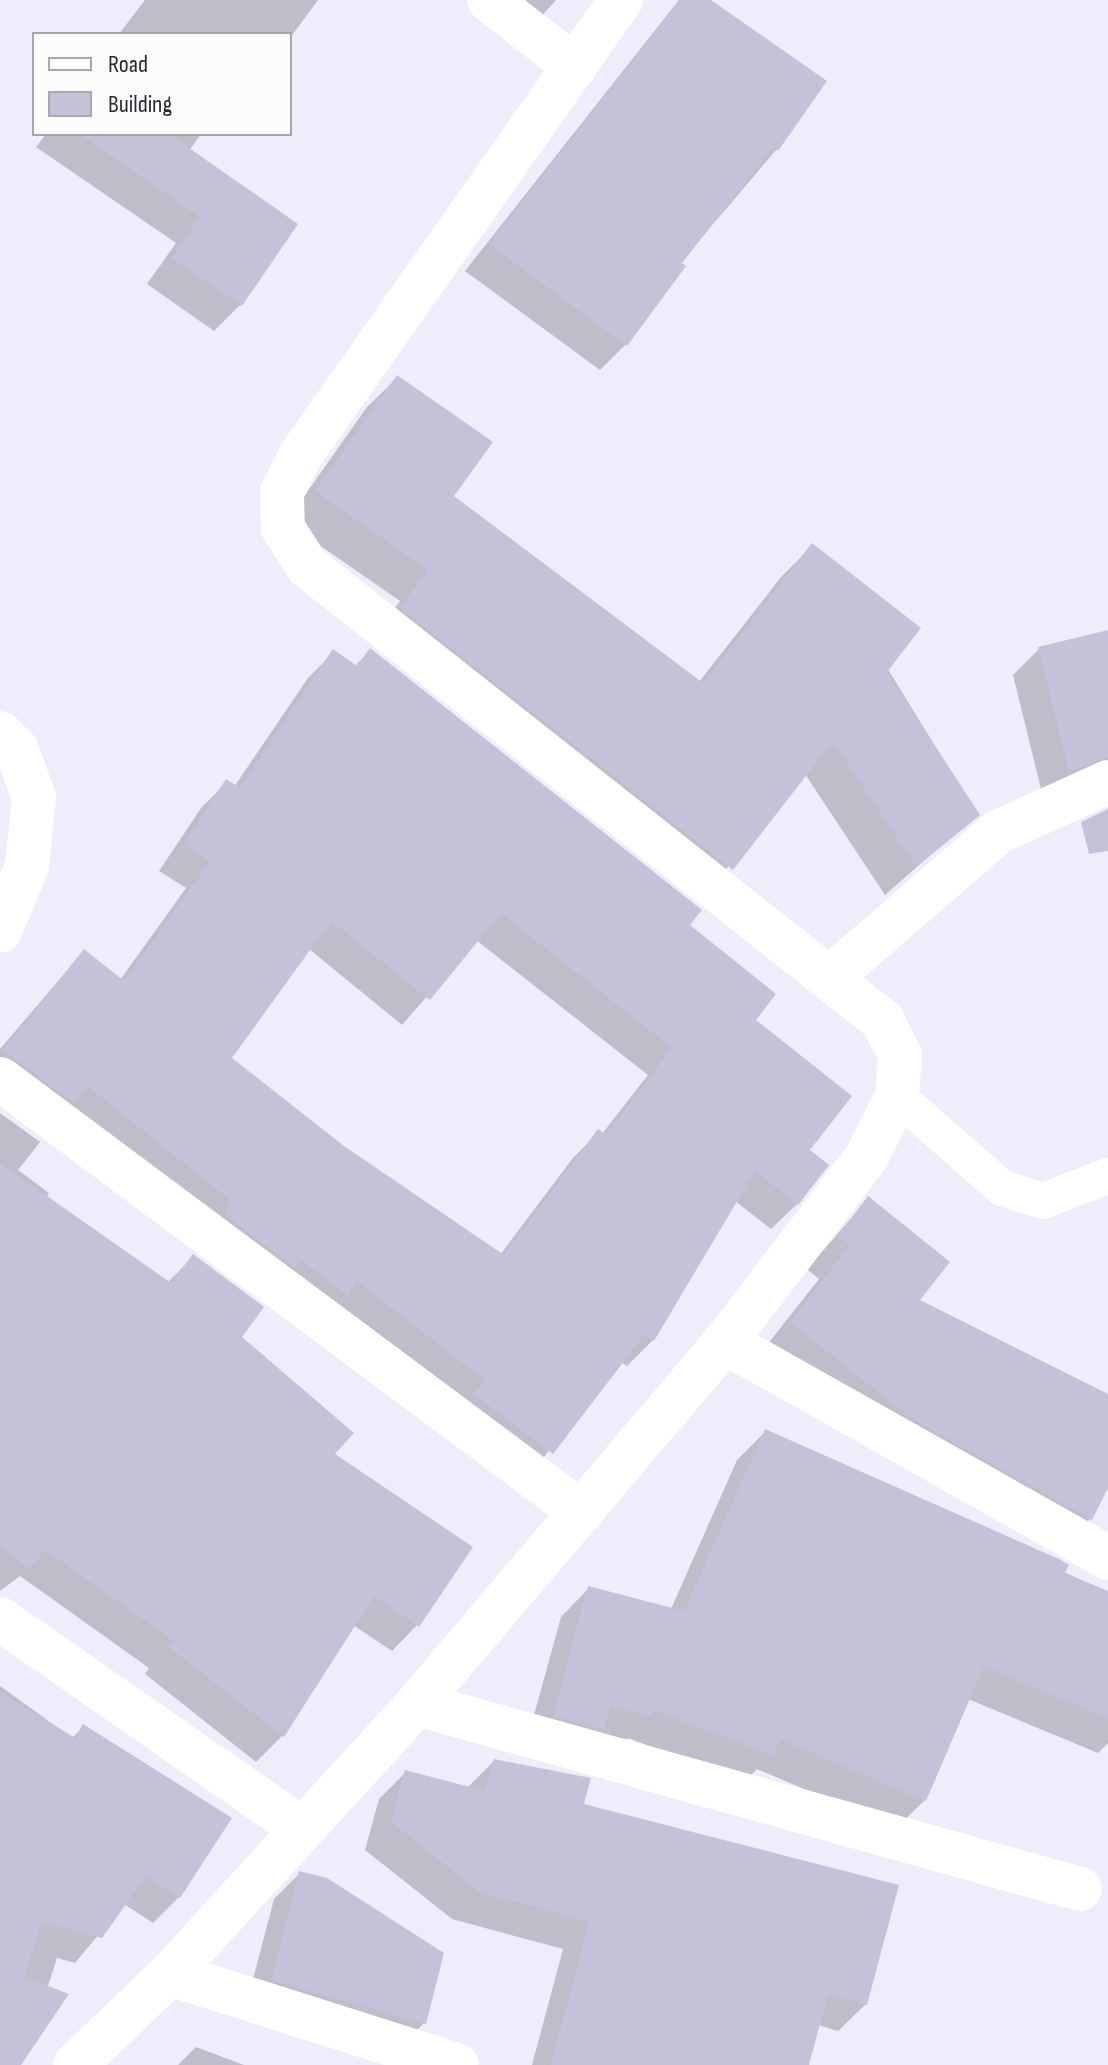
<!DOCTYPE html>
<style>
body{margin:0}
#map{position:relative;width:1108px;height:2065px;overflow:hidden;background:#f0ecfc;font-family:"Sofia Sans Condensed",sans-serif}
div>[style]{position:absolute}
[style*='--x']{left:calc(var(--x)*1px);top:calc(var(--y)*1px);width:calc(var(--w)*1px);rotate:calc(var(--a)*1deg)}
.shadow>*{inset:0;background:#0003}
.building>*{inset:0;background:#c7c0d9}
.service>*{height:36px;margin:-18px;padding:0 18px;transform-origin:18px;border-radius:18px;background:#fff}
.minor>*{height:44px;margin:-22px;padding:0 22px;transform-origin:22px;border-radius:22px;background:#fff}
span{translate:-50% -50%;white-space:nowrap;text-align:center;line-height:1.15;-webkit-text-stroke:6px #fcfcfc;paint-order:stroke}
.legend{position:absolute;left:32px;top:32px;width:260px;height:104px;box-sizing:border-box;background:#fcfcfc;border:2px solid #a8a6aa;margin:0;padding:10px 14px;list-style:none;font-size:24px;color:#292630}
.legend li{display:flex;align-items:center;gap:16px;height:40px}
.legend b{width:40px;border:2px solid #a8a6aa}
</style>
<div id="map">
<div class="shadow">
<i style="clip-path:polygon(145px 0,318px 0,290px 38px,290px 34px,119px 34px)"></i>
<i style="clip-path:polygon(468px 0,556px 0,522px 38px)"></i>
<i style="clip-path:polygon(679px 0,708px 0,777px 149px,679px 264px,626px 344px,600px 370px,465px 271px)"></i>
<i style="clip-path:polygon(46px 134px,201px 134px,189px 151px,295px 224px,240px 305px,214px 331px,147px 284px,176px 243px,36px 147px)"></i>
<i style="clip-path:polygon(398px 377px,452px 496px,699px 682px,782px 576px,812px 546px,977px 814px,885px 895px,805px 774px,701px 899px,372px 639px,400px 601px,286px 522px,367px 407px)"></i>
<i style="clip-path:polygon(1108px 632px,1108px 772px,1041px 789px,1013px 675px,1039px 649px)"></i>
<i style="clip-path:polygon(evenodd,370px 651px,687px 926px,753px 1021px,807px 1150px,797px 1204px,771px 1229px,735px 1201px,653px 1340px,627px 1366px,621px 1362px,526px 1479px,0 1093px,0 1049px,84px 951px,120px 980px,186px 888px,159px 871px,201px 808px,227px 782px,234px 787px,308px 678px,334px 652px,355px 666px,370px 651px,476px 940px,648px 1075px,602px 1134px,599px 1132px,573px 1158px,500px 1255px,343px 1148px,230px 1058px,309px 949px,402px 1025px,476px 940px)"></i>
<i style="clip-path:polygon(0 1113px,40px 1142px,18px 1170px,49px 1193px,46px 1198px,167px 1283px,193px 1257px,239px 1337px,332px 1455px,417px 1625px,392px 1651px,353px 1625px,282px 1736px,256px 1762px,145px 1674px,149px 1668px,20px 1576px,0 1591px)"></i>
<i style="clip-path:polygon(868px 1199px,917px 1300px,1108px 1396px,1108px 1484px,1090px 1519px,1058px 1551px,759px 1355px,819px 1279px,807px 1269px)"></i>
<i style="clip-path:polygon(766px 1431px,1108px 1593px,1108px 1743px,1098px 1753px,968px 1699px,925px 1800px,896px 1828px,757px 1769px,744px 1782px,628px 1738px,622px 1744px,526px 1744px,561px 1617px,589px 1588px,671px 1609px,737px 1460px)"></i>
<i style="clip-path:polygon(0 1686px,72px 1738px,84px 1727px,179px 1897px,153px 1923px,124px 1904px,75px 1963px,57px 1958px,48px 1986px,67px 1994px,18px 2065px,0 2065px)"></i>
<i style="clip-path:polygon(494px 1761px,588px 1780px,581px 1805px,866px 2004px,838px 2031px,818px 2025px,807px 2065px,532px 2065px,563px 1949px,452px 1919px,365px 1850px,379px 1799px,406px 1772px,467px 1788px)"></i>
<i style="clip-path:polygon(300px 1873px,442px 1954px,424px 2023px,398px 2049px,246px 2006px,274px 1899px)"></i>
<i style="clip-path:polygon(196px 2047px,244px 2065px,178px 2065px)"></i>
</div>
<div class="building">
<i style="clip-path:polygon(680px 0,711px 0,827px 81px,778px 151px,773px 147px,682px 263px,686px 266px,627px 346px,489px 244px)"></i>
<i style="clip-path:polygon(80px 134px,169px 134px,298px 224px,242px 306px,172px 258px,200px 217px)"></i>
<i style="clip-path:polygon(397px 375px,493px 442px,454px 496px,703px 683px,812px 543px,921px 628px,887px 672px,980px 815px,916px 867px,833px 741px,733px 870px,400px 608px,428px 570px,315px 491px)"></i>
<i style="clip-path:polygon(1108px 630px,1108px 757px,1069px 772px,1038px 647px)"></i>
<i style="clip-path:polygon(evenodd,370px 648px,702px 910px,690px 925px,776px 994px,756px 1020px,852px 1096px,810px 1150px,829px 1165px,798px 1205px,755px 1171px,654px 1341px,644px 1335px,553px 1454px,474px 1394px,485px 1380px,357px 1281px,347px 1295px,301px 1260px,295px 1268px,224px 1214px,233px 1202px,87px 1086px,74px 1103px,3px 1050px,84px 949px,124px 981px,210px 862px,184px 844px,226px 779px,240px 788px,333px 649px,357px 666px,370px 648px,501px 913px,672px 1048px,606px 1134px,598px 1129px,504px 1255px,344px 1146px,232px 1058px,331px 921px,430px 1000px,501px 913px)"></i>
<i style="clip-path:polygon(1108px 809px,1108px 851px,1089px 854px,1081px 822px)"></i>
<i style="clip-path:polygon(0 1163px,171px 1283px,193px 1254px,264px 1307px,242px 1337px,354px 1433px,335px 1454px,473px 1547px,419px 1627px,374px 1596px,284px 1737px,169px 1647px,174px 1641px,45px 1550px,30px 1569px,0 1545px)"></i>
<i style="clip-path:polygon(868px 1196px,950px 1262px,920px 1300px,1108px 1394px,1108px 1488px,1092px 1520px,912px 1419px,790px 1322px,850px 1245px,838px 1236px)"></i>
<i style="clip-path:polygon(765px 1429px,1061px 1560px,1069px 1565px,1065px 1573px,1108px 1591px,1108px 1718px,984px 1666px,926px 1801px,780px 1739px,774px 1755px,654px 1710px,652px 1717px,610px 1706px,604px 1730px,553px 1716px,588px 1586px,684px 1611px)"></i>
<i style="clip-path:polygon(0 1692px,75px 1738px,83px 1724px,232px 1818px,180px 1898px,146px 1876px,102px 1938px,42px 1922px,24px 1977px,69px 1994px,21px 2065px,0 2065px)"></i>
<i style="clip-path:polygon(494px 1759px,591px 1778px,584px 1804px,899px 1885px,867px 2005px,828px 1994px,809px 2065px,551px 2065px,589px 1922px,480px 1892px,391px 1822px,405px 1770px,485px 1791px)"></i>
<i style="clip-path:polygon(299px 1871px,327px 1878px,444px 1953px,426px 2024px,271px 1980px)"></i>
</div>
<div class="service">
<i style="--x:897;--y:1096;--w:140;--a:41.2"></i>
<i style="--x:1002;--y:1188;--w:43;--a:17.6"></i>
<i style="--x:1043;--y:1201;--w:70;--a:-21"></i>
</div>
<div class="minor">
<i style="--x:489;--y:0;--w:109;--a:37.9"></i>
<i style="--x:0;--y:733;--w:24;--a:45"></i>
<i style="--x:17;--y:750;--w:51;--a:70.5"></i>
<i style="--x:34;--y:798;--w:68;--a:95.9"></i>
<i style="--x:27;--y:866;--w:70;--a:112.6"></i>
<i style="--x:832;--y:976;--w:220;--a:-40.9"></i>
<i style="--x:998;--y:832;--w:121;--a:-24.4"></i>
<i style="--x:0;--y:1079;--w:725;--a:36.7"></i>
<i style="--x:725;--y:1342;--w:440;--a:29.4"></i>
<i style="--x:0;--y:1619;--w:366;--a:34.8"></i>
<i style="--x:417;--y:1704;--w:688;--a:15.59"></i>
<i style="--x:170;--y:1974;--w:301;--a:17.6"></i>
<i style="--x:75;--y:2065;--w:132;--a:-43.8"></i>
<i style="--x:170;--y:1974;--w:366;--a:-47.5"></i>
<i style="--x:417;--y:1704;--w:475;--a:-49.6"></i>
<i style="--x:725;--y:1342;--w:234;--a:-52.6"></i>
<i style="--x:867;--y:1156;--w:67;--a:-63.4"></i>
<i style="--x:897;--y:1096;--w:41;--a:-85.8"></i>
<i style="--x:900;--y:1055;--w:38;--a:-117"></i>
<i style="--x:883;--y:1021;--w:734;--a:-141.69"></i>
<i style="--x:307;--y:566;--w:45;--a:-122.3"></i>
<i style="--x:283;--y:528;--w:36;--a:-92"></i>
<i style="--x:282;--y:492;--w:40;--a:-63.4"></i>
<i style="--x:300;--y:456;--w:558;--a:-54.86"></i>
</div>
<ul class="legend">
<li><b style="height:10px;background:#fff"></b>Road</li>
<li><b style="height:22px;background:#c7c0d9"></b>Building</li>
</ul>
</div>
